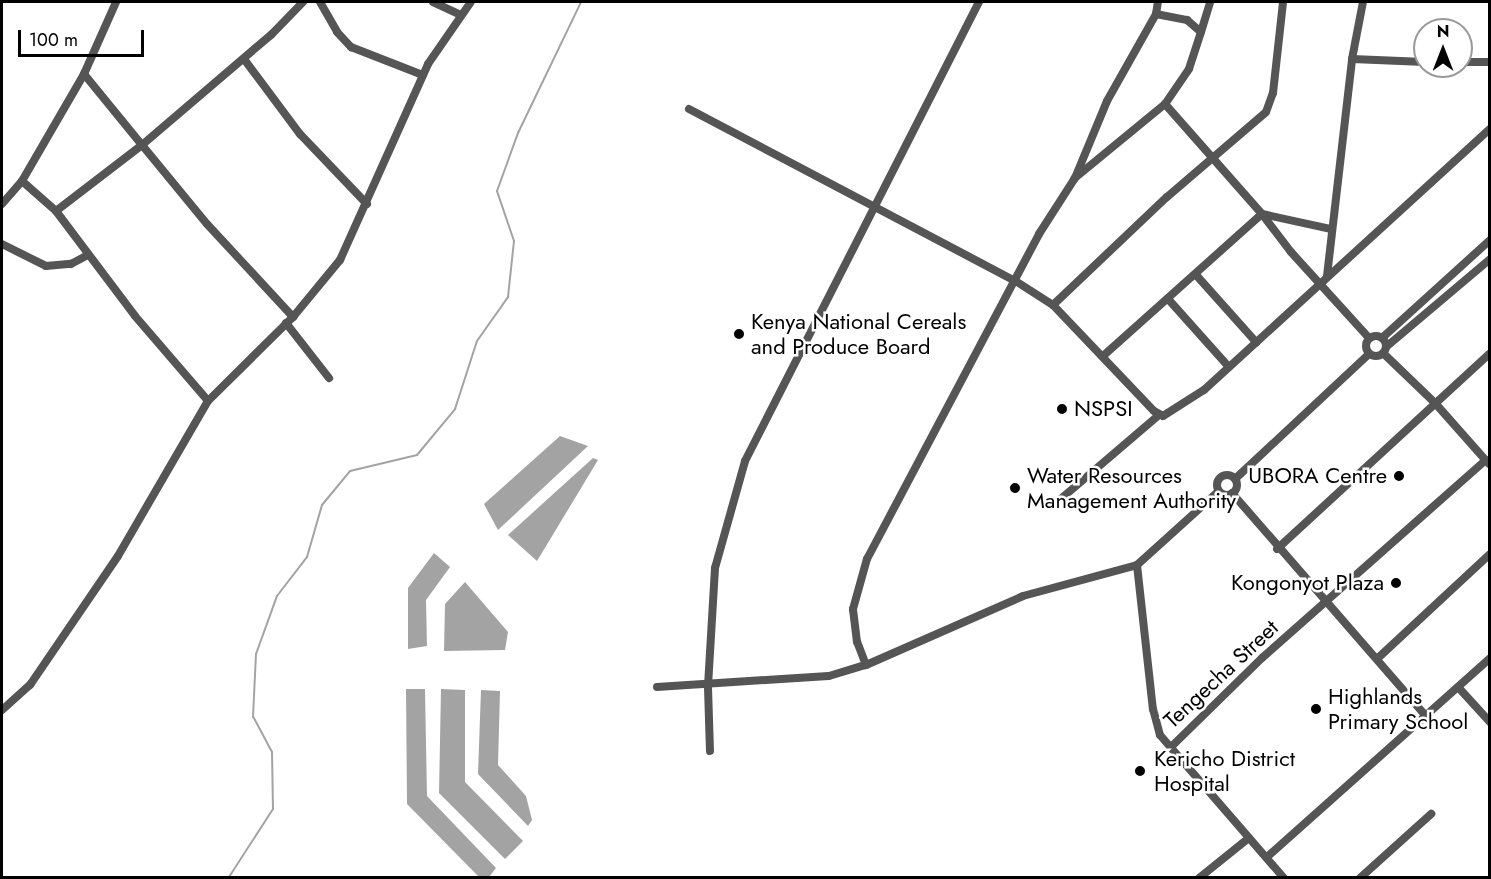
<!DOCTYPE html>
<style>
body{margin:0}
#map{position:relative;width:1491px;height:879px;overflow:hidden;background:#fff;font-family:Jost,sans-serif}
div>[style]{position:absolute}
[style*='--x']{left:calc(var(--x)*1px);top:calc(var(--y)*1px);width:calc(var(--w)*1px);rotate:calc(var(--a)*1deg)}
.water>*{inset:0;background:#a3a3a3}
.stream>*{height:2px;margin:-1px;padding:0 1px;transform-origin:1px;border-radius:1px;background:#a3a3a3}
.minor>*{height:8px;margin:-4px;padding:0 4px;transform-origin:4px;border-radius:4px;background:#555}
.minor>.ring{margin:-4px;padding:0;box-sizing:content-box;background:none;border:8px solid #555;border-radius:50%}
.dots>*{width:16px;height:16px;translate:-50% -50%;box-sizing:border-box;border:3px solid #fff;border-radius:50%}
span{translate:-50% -50%;white-space:nowrap;text-align:center;line-height:1.15;-webkit-text-stroke:5px #fff;paint-order:stroke}
.poi-label{font-size:22px;color:#000}
.left{translate:0 -50%;text-align:left}
.right{translate:-100% -50%;text-align:right}
.street-label{font-size:22px;color:#000}
.frame{position:absolute;inset:0;border:3px solid #000;pointer-events:none}
.north{position:absolute;left:1413px;top:18px;width:60px;height:60px;box-sizing:border-box;background:#fff;border:2px solid #999;border-radius:50%;rotate:0deg;font-size:16px;font-weight:700;line-height:24px;text-align:center;color:#000}
.north::after{content:'';display:block;margin:auto;width:21px;height:27px;background:#000;clip-path:polygon(50% 0,100% 100%,50% 72%,0 100%)}
.scale{position:absolute;left:18px;top:30px;width:126px;height:27px;box-sizing:border-box;border:3px solid #000;border-top:0;padding-left:8px;font-size:18px;line-height:21px;white-space:nowrap;color:#000;-webkit-text-stroke:4px #fff;paint-order:stroke}
</style>
<div id="map">
<div class="water">
<i style="clip-path:polygon(560px 436px,588px 446px,498px 530px,484px 504px)"></i>
<i style="clip-path:polygon(593px 458px,598px 460px,537px 561px,508px 535px)"></i>
<i style="clip-path:polygon(434px 553px,450px 567px,426px 600px,427px 646px,408px 649px,408px 588px)"></i>
<i style="clip-path:polygon(465px 582px,508px 632px,505px 650px,444px 651px,445px 604px)"></i>
<i style="clip-path:polygon(406px 689px,425px 689px,427px 796px,496px 868px,489px 877px,479px 877px,407px 804px)"></i>
<i style="clip-path:polygon(441px 689px,465px 690px,465px 782px,523px 841px,505px 859px,439px 793px)"></i>
<i style="clip-path:polygon(481px 690px,500px 691px,498px 765px,526px 796px,532px 820px,528px 826px,478px 774px)"></i>
</div>
<div class="stream">
<i style="--x:229;--y:877;--w:81;--a:-57.1"></i>
<i style="--x:273;--y:809;--w:57;--a:-91"></i>
<i style="--x:272;--y:752;--w:40;--a:-118"></i>
<i style="--x:253;--y:717;--w:63;--a:-87.3"></i>
<i style="--x:256;--y:654;--w:62;--a:-70.1"></i>
<i style="--x:277;--y:596;--w:49;--a:-52.4"></i>
<i style="--x:307;--y:557;--w:54;--a:-73.9"></i>
<i style="--x:322;--y:505;--w:44;--a:-50.5"></i>
<i style="--x:350;--y:471;--w:69;--a:-13.4"></i>
<i style="--x:417;--y:455;--w:60;--a:-50.4"></i>
<i style="--x:455;--y:409;--w:71;--a:-72.1"></i>
<i style="--x:477;--y:341;--w:54;--a:-54.8"></i>
<i style="--x:508;--y:297;--w:56;--a:-83.9"></i>
<i style="--x:514;--y:241;--w:53;--a:-108.8"></i>
<i style="--x:497;--y:191;--w:62;--a:-70.1"></i>
<i style="--x:518;--y:133;--w:145;--a:-64.3"></i>
</div>
<div class="minor">
<i style="--x:320;--y:2;--w:34;--a:60"></i>
<i style="--x:337;--y:32;--w:21;--a:47"></i>
<i style="--x:351;--y:47;--w:77;--a:21.3"></i>
<i style="--x:433;--y:2;--w:31;--a:25"></i>
<i style="--x:1156;--y:14;--w:32;--a:11"></i>
<i style="--x:1187;--y:20;--w:18;--a:41"></i>
<i style="--x:1201;--y:32;--w:39;--a:108"></i>
<i style="--x:1189;--y:69;--w:42;--a:124.4"></i>
<i style="--x:1165;--y:104;--w:117;--a:140.6"></i>
<i style="--x:1075;--y:178;--w:83;--a:-67.4"></i>
<i style="--x:1107;--y:101;--w:100;--a:-60.6"></i>
<i style="--x:1156;--y:14;--w:12;--a:-81"></i>
<i style="--x:1201;--y:32;--w:31;--a:-73"></i>
<i style="--x:244;--y:59;--w:94;--a:53.3"></i>
<i style="--x:300;--y:134;--w:97;--a:46.3"></i>
<i style="--x:1352;--y:59;--w:73;--a:2.4"></i>
<i style="--x:1461;--y:62;--w:29;--a:0"></i>
<i style="--x:84;--y:74;--w:92;--a:50.8"></i>
<i style="--x:142;--y:145;--w:170;--a:-40.5"></i>
<i style="--x:271;--y:35;--w:46;--a:-45.9"></i>
<i style="--x:1165;--y:104;--w:147;--a:48.6"></i>
<i style="--x:1262;--y:214;--w:71;--a:12.3"></i>
<i style="--x:689;--y:109;--w:367;--a:27.8"></i>
<i style="--x:1014;--y:280;--w:46;--a:32.7"></i>
<i style="--x:1053;--y:305;--w:146;--a:46.4"></i>
<i style="--x:1154;--y:411;--w:10;--a:29"></i>
<i style="--x:1163;--y:416;--w:49;--a:-32.4"></i>
<i style="--x:1204;--y:390;--w:387;--a:-42.4"></i>
<i style="--x:22;--y:181;--w:45;--a:41.4"></i>
<i style="--x:56;--y:211;--w:131;--a:53"></i>
<i style="--x:135;--y:316;--w:112;--a:49.3"></i>
<i style="--x:2;--y:204;--w:30;--a:-49"></i>
<i style="--x:22;--y:181;--w:124;--a:-59.9"></i>
<i style="--x:84;--y:74;--w:79;--a:-66"></i>
<i style="--x:56;--y:211;--w:108;--a:-37.5"></i>
<i style="--x:142;--y:145;--w:102;--a:50.6"></i>
<i style="--x:207;--y:224;--w:127;--a:47.2"></i>
<i style="--x:2;--y:244;--w:49;--a:26.6"></i>
<i style="--x:46;--y:266;--w:25;--a:-5"></i>
<i style="--x:71;--y:264;--w:19;--a:-28"></i>
<i style="--x:1197;--y:276;--w:89;--a:48.2"></i>
<i style="--x:1327;--y:276;--w:218;--a:-83.4"></i>
<i style="--x:1352;--y:59;--w:58;--a:-79.1"></i>
<i style="--x:1169;--y:300;--w:90;--a:48.2"></i>
<i style="--x:1053;--y:305;--w:157;--a:-43.5"></i>
<i style="--x:1167;--y:197;--w:130;--a:-40.6"></i>
<i style="--x:1266;--y:112;--w:20;--a:-70"></i>
<i style="--x:1273;--y:93;--w:92;--a:-83.7"></i>
<i style="--x:286;--y:323;--w:70;--a:52"></i>
<i class="ring" style="left:1366px;top:336px;width:12px;height:12px"></i>
<i style="--x:1382;--y:338;--w:146;--a:-42.2"></i>
<i style="--x:1386;--y:347;--w:136;--a:-40.2"></i>
<i style="--x:1383;--y:353;--w:72;--a:43.9"></i>
<i style="--x:1435;--y:403;--w:81;--a:48.5"></i>
<i style="--x:1103;--y:356;--w:213;--a:-41.8"></i>
<i style="--x:1262;--y:214;--w:48;--a:52.7"></i>
<i style="--x:1291;--y:252;--w:116;--a:47.8"></i>
<i class="ring" style="left:1217px;top:475px;width:12px;height:12px"></i>
<i style="--x:1235;--y:479;--w:183;--a:-43"></i>
<i style="--x:1232;--y:493;--w:296;--a:49"></i>
<i style="--x:1056;--y:503;--w:135;--a:-40.5"></i>
<i style="--x:1277;--y:549;--w:289;--a:-42.6"></i>
<i style="--x:1137;--y:565;--w:145;--a:83.7"></i>
<i style="--x:1153;--y:709;--w:27;--a:75"></i>
<i style="--x:1160;--y:735;--w:189;--a:49.1"></i>
<i style="--x:1137;--y:565;--w:110;--a:-42.1"></i>
<i style="--x:1378;--y:658;--w:153;--a:-42.9"></i>
<i style="--x:866;--y:665;--w:25;--a:-111"></i>
<i style="--x:857;--y:642;--w:33;--a:-97"></i>
<i style="--x:853;--y:609;--w:52;--a:-74.4"></i>
<i style="--x:867;--y:559;--w:368;--a:-62.1"></i>
<i style="--x:1039;--y:234;--w:67;--a:-57.3"></i>
<i style="--x:657;--y:687;--w:172;--a:-3.7"></i>
<i style="--x:829;--y:676;--w:39;--a:-17"></i>
<i style="--x:866;--y:665;--w:171;--a:-23.7"></i>
<i style="--x:1023;--y:596;--w:118;--a:-15.2"></i>
<i style="--x:1458;--y:687;--w:47;--a:47.6"></i>
<i style="--x:2;--y:710;--w:38;--a:-42"></i>
<i style="--x:30;--y:685;--w:156;--a:-55.7"></i>
<i style="--x:118;--y:556;--w:179;--a:-59.9"></i>
<i style="--x:208;--y:401;--w:120;--a:-44.7"></i>
<i style="--x:293;--y:317;--w:74;--a:-50.5"></i>
<i style="--x:340;--y:260;--w:215;--a:-65.8"></i>
<i style="--x:428;--y:64;--w:75;--a:-55.3"></i>
<i style="--x:1170;--y:748;--w:129;--a:-44.4"></i>
<i style="--x:1262;--y:658;--w:299;--a:-41.5"></i>
<i style="--x:710;--y:751;--w:65;--a:-91.8"></i>
<i style="--x:708;--y:686;--w:118;--a:-86.6"></i>
<i style="--x:715;--y:568;--w:111;--a:-74.3"></i>
<i style="--x:745;--y:461;--w:515;--a:-62.99"></i>
<i style="--x:1267;--y:857;--w:299;--a:-41.7"></i>
<i style="--x:1199;--y:878;--w:64;--a:-38.7"></i>
<i style="--x:1360;--y:878;--w:96;--a:-42"></i>
</div>
<div class="dots">
<i style="left:739px;top:334px;background:#000"></i>
<i style="left:1062px;top:409px;background:#000"></i>
<i style="left:1399px;top:476px;background:#000"></i>
<i style="left:1015px;top:488px;background:#000"></i>
<i style="left:1396px;top:583px;background:#000"></i>
<i style="left:1316px;top:709px;background:#000"></i>
<i style="left:1140px;top:771px;background:#000"></i>
</div>
<div class="poi-label">
<span class="left" style="left:751px;top:334px">Kenya National Cereals<br>and Produce Board</span>
<span class="left" style="left:1074px;top:409px">NSPSI</span>
<span class="left" style="left:1027px;top:488px">Water Resources<br>Management Authority</span>
<span class="right" style="left:1387px;top:476px">UBORA Centre</span>
<span class="right" style="left:1384px;top:583px">Kongonyot Plaza</span>
<span class="left" style="left:1328px;top:709px">Highlands<br>Primary School</span>
<span class="left" style="left:1154px;top:771px">Kericho District<br>Hospital</span>
</div>
<div class="street-label">
<span style="left:1221px;top:674px;rotate:-43deg">Tengecha Street</span>
</div>
<div class="frame"></div>
<div class="north">N</div>
<div class="scale">100 m</div>
</div>
